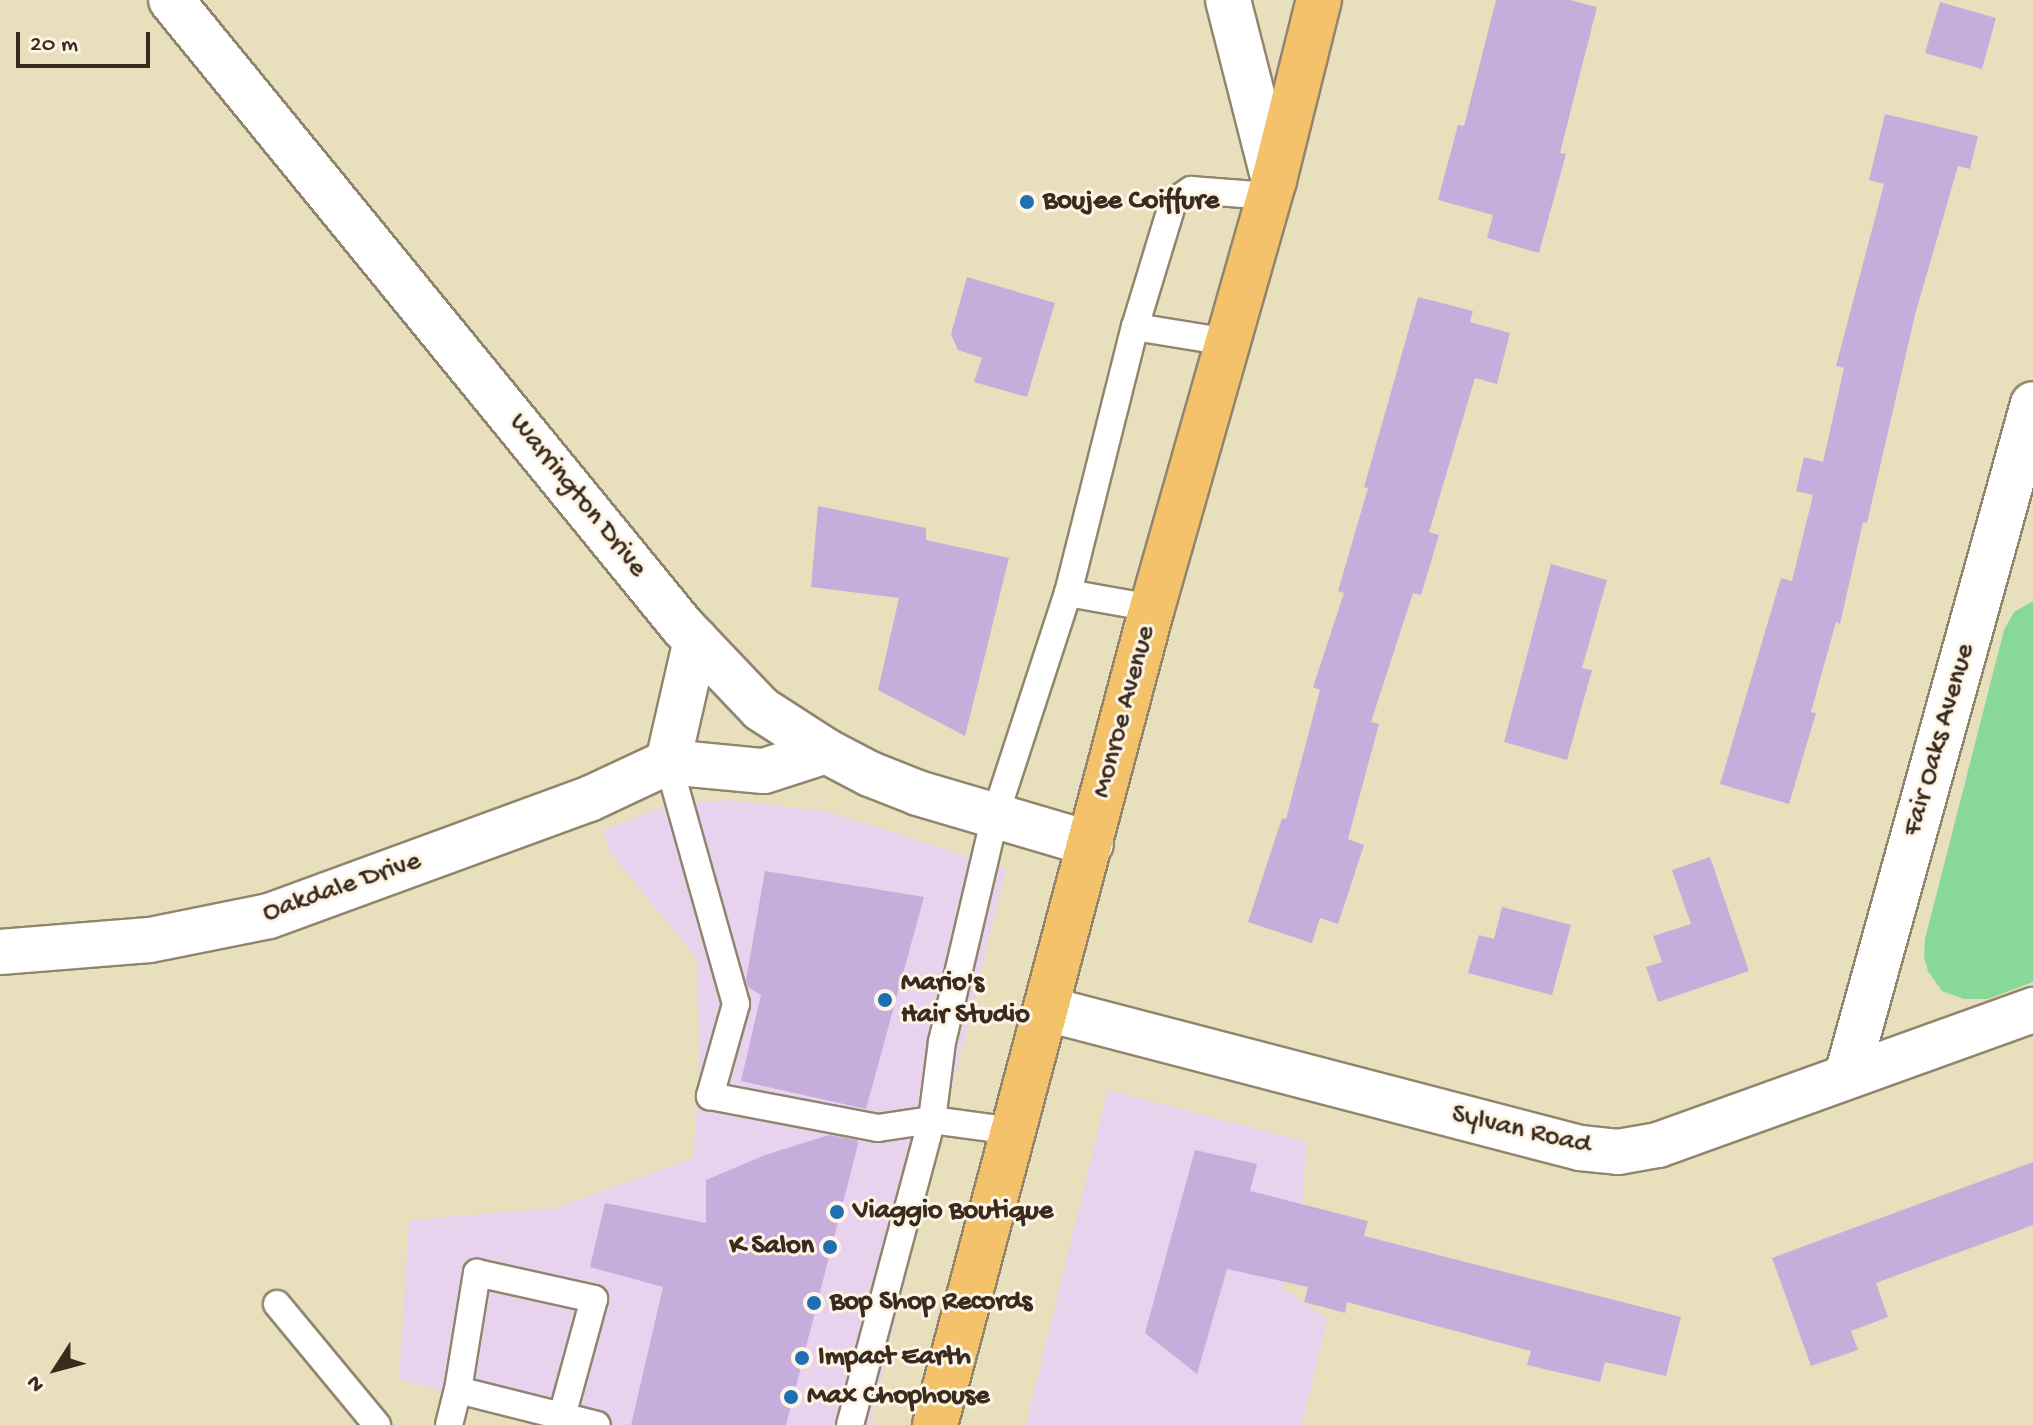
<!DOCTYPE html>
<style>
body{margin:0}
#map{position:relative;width:2033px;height:1425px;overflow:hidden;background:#e8e0bc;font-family:"Gochi Hand",sans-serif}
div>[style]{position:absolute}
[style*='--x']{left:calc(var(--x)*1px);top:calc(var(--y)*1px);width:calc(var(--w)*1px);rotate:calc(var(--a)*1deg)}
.built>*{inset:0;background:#e8d2ee}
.green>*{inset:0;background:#88d999}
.building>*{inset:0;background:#c7addb}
.roads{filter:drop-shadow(2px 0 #92856d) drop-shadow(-2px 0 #92856d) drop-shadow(0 2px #92856d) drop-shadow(0 -2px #92856d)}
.lane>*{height:26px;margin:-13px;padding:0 13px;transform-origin:13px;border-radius:13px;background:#fff}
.street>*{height:44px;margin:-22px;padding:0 22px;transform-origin:22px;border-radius:22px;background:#fff}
.primary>*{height:44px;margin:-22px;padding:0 22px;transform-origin:22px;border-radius:22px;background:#f3c26a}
.dots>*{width:22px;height:22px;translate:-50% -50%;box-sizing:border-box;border:4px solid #fcf5e5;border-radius:50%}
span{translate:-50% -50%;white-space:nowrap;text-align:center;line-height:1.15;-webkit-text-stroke:6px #fcf5e5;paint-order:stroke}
.poi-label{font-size:28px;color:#3b2a1e;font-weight:700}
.left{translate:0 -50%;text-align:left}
.right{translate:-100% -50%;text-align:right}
.street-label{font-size:28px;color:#3b2a1e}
.north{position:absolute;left:16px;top:1329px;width:80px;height:80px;-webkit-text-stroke:6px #fcf5e5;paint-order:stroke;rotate:234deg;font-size:22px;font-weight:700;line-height:32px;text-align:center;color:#3b2a1e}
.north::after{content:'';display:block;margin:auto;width:28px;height:36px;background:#3b2a1e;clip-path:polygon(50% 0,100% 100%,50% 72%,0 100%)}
.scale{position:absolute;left:16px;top:32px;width:134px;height:36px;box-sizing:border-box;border:4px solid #3b2a1e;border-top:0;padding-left:10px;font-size:24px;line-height:28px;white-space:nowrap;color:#3b2a1e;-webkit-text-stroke:6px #fcf5e5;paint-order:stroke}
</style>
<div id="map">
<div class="built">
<i style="clip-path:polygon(727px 800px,825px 811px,1006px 869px,870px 1425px,558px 1425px,399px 1379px,409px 1220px,557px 1208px,693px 1158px,700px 1067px,697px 959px,609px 851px,604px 830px,669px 804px)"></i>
<i style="clip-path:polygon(1108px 1090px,1307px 1142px,1301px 1212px,1282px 1287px,1327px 1319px,1302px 1425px,1026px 1425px)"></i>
</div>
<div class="green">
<i style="clip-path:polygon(2033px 601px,2033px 982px,1988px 999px,1964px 999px,1942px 991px,1928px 971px,1924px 957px,1925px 939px,2004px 630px,2014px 612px)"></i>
</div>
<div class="building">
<i style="clip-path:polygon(1496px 0,1570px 0,1597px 7px,1560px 153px,1566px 154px,1539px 253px,1487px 238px,1493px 215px,1438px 200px,1458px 125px,1464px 126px)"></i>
<i style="clip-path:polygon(1940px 2px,1996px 18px,1982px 69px,1925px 53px)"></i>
<i style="clip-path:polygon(1885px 114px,1978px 136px,1970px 169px,1958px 166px,1915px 315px,1867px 523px,1863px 522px,1840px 624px,1836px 622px,1811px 712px,1816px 713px,1789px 804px,1720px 784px,1781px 578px,1792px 581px,1813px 495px,1796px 491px,1804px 457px,1823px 462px,1844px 368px,1836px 366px,1884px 184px,1869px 180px)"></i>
<i style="clip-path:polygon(967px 277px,1055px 303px,1027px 397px,974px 382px,982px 358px,958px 350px,951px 334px)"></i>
<i style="clip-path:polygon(1418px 297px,1473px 311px,1470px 322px,1510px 333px,1497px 384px,1475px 378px,1429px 532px,1439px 535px,1421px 595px,1413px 593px,1371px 722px,1379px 724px,1348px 839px,1364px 845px,1338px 924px,1320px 918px,1312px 943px,1248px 922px,1282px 818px,1286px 819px,1320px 690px,1313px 687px,1344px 593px,1338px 591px,1368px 488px,1364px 487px)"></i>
<i style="clip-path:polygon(818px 506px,926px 528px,926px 540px,1009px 558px,965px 736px,878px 690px,899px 598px,811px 587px)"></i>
<i style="clip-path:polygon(1551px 564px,1607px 580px,1582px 668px,1592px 670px,1567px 760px,1504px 742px)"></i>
<i style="clip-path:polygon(1710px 857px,1749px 971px,1658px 1002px,1646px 967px,1662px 962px,1653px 936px,1691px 924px,1672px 870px)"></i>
<i style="clip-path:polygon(765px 871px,924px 897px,866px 1109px,741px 1081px,761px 995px,748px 987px,746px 980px)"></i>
<i style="clip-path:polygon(1502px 907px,1571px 925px,1552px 995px,1468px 973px,1479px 935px,1494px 939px)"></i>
<i style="clip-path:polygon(829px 1135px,857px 1140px,858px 1144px,786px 1425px,631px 1425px,663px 1287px,590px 1267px,605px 1203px,706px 1223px,706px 1180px,765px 1155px)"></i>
<i style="clip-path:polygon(1195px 1150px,1257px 1164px,1250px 1191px,1368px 1221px,1364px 1236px,1681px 1317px,1666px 1376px,1605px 1362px,1600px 1382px,1527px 1365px,1531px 1351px,1347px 1302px,1345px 1313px,1304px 1302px,1308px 1287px,1227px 1269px,1197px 1374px,1145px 1333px)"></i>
<i style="clip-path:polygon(2033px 1162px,2033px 1225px,1876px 1283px,1888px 1317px,1851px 1331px,1858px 1350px,1811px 1366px,1772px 1258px)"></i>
</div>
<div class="roads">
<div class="lane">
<i style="--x:1135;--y:327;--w:131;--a:-73.1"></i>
<i style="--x:1173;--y:202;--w:22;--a:-34"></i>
<i style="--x:1191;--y:190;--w:78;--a:4.4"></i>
<i style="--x:1068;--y:593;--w:274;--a:-75.9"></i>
<i style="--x:1135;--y:327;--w:94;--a:9.2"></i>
<i style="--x:668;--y:762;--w:251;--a:74.3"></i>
<i style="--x:736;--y:1004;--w:96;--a:105.8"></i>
<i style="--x:710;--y:1096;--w:171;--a:10.8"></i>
<i style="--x:878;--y:1128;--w:55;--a:-8.4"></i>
<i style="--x:932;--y:1120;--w:81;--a:7.8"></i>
<i style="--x:277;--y:1304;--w:157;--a:50.4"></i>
<i style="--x:458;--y:1390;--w:119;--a:-80.8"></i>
<i style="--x:477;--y:1273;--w:120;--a:12.5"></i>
<i style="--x:594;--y:1299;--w:121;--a:105.3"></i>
<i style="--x:449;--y:1425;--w:36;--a:-76"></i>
<i style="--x:458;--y:1390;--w:143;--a:14.1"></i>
<i style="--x:850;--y:1425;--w:316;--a:-75"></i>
<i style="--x:932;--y:1120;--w:79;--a:-82.7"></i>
<i style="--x:942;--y:1042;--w:232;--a:-76.8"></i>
<i style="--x:995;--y:816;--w:235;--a:-71.9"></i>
<i style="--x:1068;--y:593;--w:85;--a:10.1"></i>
</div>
<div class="street">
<i style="--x:171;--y:0;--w:809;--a:50.77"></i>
<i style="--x:683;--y:627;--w:113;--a:46.4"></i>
<i style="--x:761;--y:709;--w:77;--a:32.9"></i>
<i style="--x:826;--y:751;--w:50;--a:27.6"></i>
<i style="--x:870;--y:774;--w:52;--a:21.6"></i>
<i style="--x:918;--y:793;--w:180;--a:16.4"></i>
<i style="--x:1228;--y:0;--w:186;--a:75.7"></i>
<i style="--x:668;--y:762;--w:125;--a:-77.1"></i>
<i style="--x:0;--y:952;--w:150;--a:-4.6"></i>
<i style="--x:150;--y:940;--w:121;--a:-11.4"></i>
<i style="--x:269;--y:916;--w:341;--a:-20.1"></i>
<i style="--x:589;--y:799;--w:87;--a:-25.1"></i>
<i style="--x:668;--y:762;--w:96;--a:5.4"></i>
<i style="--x:764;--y:771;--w:65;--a:-17.9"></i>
<i style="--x:1047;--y:1009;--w:551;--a:14.62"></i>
<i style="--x:1580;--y:1148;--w:38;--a:6"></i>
<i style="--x:1618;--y:1152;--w:41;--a:-9.9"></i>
<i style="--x:1658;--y:1145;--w:399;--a:-19.8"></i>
<i style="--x:1847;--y:1075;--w:696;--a:-74.51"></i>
</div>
<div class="primary">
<i style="--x:935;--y:1425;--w:845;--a:-75.13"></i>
<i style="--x:1152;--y:608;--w:445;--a:-74.1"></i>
<i style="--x:1274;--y:180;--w:186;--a:-76"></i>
</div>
</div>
<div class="dots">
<i style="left:1027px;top:202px;background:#1f6fb2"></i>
<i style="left:885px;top:1000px;background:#1f6fb2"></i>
<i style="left:837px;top:1212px;background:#1f6fb2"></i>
<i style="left:830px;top:1247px;background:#1f6fb2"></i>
<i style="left:814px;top:1303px;background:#1f6fb2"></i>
<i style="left:802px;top:1358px;background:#1f6fb2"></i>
<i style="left:791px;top:1397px;background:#1f6fb2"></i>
</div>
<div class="poi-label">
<span class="left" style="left:1043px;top:202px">Boujee Coiffure</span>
<span class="left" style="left:901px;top:1000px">Mario's<br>Hair Studio</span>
<span class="left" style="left:853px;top:1212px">Viaggio Boutique</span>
<span class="right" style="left:814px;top:1247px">K Salon</span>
<span class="left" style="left:830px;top:1303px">Bop Shop Records</span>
<span class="left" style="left:818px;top:1358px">Impact Earth</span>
<span class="left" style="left:807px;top:1397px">Max Chophouse</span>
</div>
<div class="street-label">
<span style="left:577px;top:496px;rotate:51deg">Warrington Drive</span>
<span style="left:1125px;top:712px;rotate:-75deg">Monroe Avenue</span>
<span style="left:1940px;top:740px;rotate:-74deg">Fair Oaks Avenue</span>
<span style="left:342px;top:888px;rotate:-19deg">Oakdale Drive</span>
<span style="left:1521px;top:1131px;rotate:13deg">Sylvan Road</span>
</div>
<div class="north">N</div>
<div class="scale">20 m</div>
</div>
